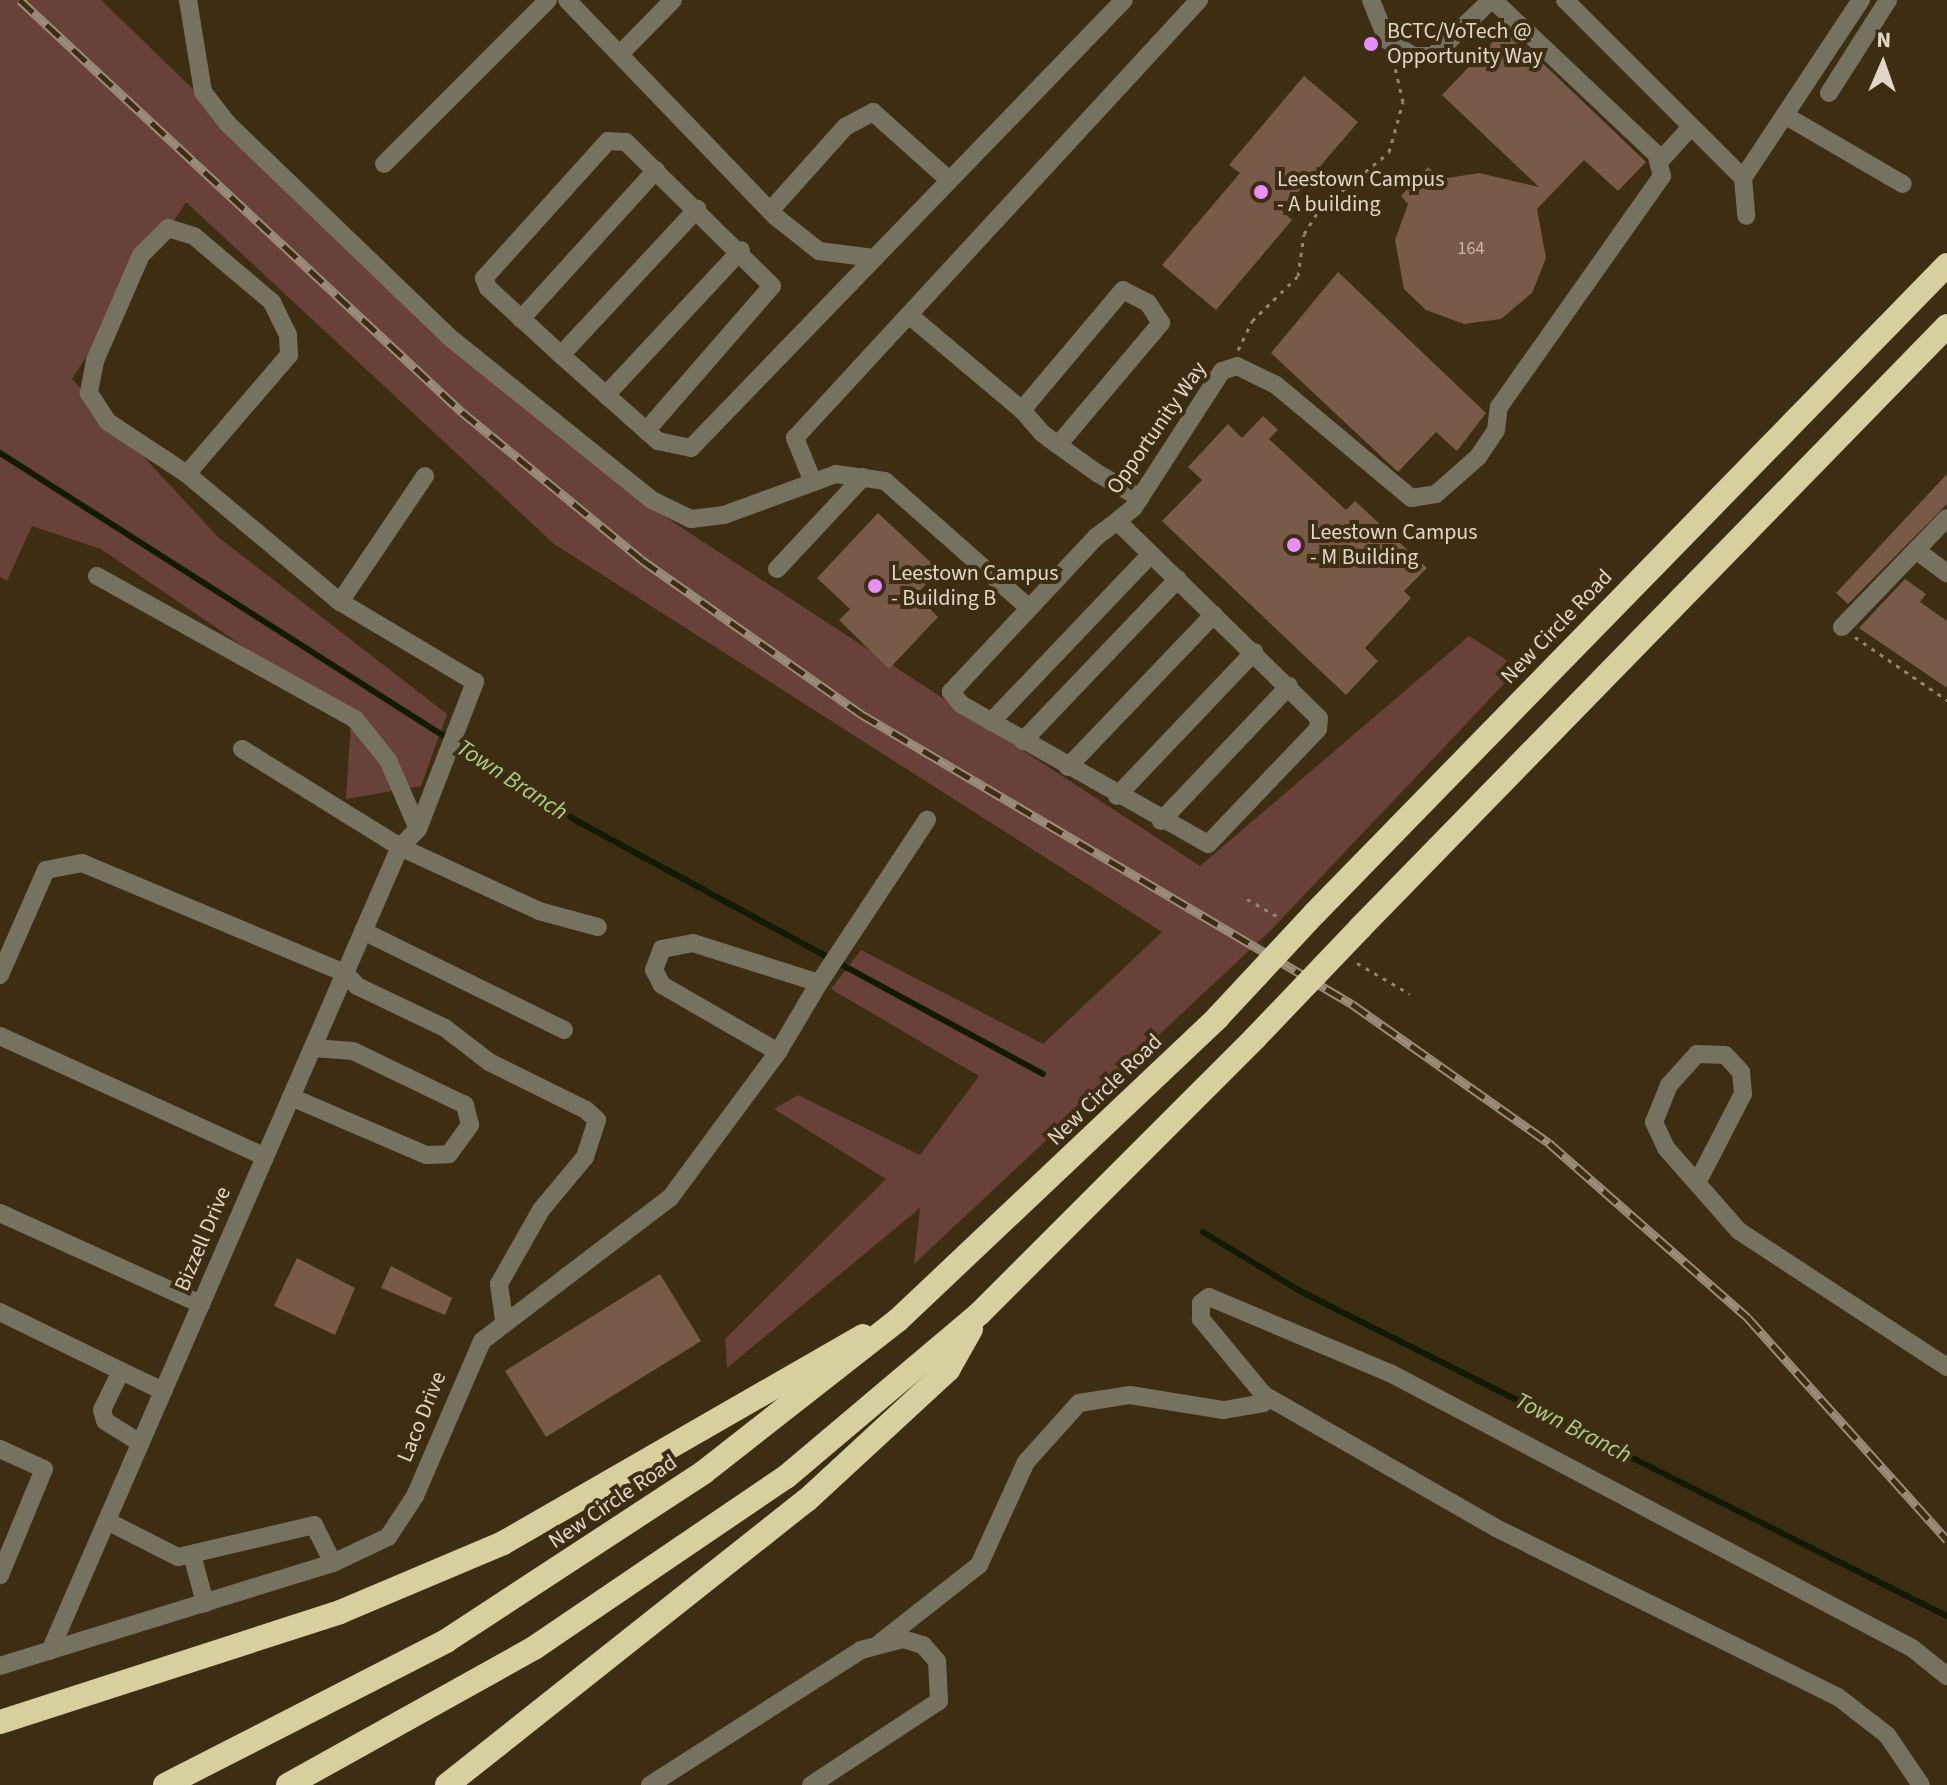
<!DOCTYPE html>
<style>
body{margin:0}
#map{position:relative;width:1947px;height:1785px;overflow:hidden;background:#3d2d13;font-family:"Source Sans 3",sans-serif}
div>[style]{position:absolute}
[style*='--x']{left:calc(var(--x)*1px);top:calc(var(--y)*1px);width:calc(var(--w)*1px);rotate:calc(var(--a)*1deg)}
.green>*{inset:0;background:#684139}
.stream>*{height:6px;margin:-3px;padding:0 3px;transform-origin:3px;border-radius:3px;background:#101b00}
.building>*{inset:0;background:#775b48}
.path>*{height:3px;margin-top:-1.5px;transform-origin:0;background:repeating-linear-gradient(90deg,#928571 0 4px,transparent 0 10px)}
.minor>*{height:18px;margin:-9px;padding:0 9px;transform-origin:9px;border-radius:9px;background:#75735f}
.highway>*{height:24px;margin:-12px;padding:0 12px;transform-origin:12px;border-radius:12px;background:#d5d09d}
.rail>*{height:9px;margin-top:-4.5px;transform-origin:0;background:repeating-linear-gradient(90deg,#3d2d13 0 18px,#998d79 0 36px);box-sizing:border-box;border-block:2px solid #998d79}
.highway-bridge>*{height:24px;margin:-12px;padding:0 12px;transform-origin:12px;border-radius:12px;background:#d5d09d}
.dots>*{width:22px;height:22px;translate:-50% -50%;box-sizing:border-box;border:4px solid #3d2d13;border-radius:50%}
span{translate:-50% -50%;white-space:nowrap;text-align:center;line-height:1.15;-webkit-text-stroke:8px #3d2d13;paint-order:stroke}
.number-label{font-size:18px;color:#c6b8a7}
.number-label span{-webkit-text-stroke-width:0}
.poi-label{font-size:22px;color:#e0d7c7}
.left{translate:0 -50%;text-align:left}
.street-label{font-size:22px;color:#e0d7c7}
.water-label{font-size:24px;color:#afcd87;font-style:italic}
.north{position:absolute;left:1843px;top:24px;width:80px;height:80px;-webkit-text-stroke:6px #3d2d13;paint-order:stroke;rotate:2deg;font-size:22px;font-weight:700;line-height:32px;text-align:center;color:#e0d7c7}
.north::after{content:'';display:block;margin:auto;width:28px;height:36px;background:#e0d7c7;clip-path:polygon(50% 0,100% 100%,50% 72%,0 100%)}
</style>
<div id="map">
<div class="green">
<i style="clip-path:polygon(0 0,101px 0,448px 336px,647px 505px,1200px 866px,1469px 636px,1519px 668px,1270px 931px,914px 1264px,920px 1208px,727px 1368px,725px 1339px,886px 1179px,774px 1109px,798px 1095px,920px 1155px,979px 1076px,831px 989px,861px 950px,1043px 1044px,1162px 932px,554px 544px,186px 202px,72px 379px,218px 537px,447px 714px,421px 786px,346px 799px,351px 720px,101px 549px,32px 526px,7px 581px,0 577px)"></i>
</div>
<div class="stream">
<i style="--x:0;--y:453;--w:684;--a:32.53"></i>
<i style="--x:577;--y:821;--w:530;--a:28.5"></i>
<i style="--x:1203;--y:1232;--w:114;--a:31.3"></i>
<i style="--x:1300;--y:1291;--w:724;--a:26.67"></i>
</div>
<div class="building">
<i style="clip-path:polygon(1506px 28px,1646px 162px,1618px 191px,1584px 160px,1537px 209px,1546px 258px,1532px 293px,1501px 319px,1464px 324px,1426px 310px,1404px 289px,1395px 240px,1408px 204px,1401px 196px,1428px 167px,1441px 179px,1479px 173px,1539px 187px,1442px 95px)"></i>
<i style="clip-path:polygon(1304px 76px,1358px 122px,1282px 211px,1292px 220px,1216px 310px,1162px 265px,1240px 173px,1229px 165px)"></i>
<i style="clip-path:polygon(1338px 272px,1486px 413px,1457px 451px,1436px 432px,1398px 472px,1271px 353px)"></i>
<i style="clip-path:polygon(1263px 416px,1278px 430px,1269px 439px,1346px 510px,1355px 501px,1427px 568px,1404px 591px,1411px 598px,1365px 648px,1378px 661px,1346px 695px,1162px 521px,1202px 480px,1188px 467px,1228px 424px,1242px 438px)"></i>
<i style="clip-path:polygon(1947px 474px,1947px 504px,1848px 604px,1836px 593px)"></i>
<i style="clip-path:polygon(878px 513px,939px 570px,916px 595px,938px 617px,889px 669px,839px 620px,850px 609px,817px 578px)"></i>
<i style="clip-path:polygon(1905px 579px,1926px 594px,1920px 602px,1947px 621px,1947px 688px,1859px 628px)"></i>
<i style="clip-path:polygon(297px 1258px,355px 1288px,335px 1335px,274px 1306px)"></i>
<i style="clip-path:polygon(391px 1266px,452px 1298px,445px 1315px,381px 1288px)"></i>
<i style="clip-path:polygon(660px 1274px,701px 1341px,546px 1437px,505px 1371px)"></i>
</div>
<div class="path">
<i style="--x:1238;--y:350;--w:32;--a:-64"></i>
<i style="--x:1252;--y:321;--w:64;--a:-44.4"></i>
<i style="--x:1298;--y:276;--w:42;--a:-81.9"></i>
<i style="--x:1304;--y:234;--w:28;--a:-58"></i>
<i style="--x:1319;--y:210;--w:91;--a:-39.6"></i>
<i style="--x:1389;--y:152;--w:52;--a:-74.4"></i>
<i style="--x:1403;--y:102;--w:37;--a:-103"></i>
<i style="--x:1855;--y:637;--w:112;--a:34.4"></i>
<i style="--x:1247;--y:899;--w:40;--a:29.7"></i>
<i style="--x:1357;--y:963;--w:61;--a:30.3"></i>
</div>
<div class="minor">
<i style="--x:188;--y:0;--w:93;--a:80.7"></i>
<i style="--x:203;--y:92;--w:39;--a:52"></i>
<i style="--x:227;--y:123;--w:307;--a:43.9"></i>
<i style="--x:448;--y:336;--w:262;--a:38.8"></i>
<i style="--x:652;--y:500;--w:43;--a:26"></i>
<i style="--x:691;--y:519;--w:33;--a:-7"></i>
<i style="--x:724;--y:515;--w:119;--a:-20.1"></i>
<i style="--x:836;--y:474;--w:49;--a:8.1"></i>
<i style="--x:885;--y:481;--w:192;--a:41.4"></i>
<i style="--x:567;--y:0;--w:301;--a:46.1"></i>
<i style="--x:776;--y:217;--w:55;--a:38.3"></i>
<i style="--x:819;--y:251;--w:55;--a:7.3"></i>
<i style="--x:1371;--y:0;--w:43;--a:68.2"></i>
<i style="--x:1387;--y:40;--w:31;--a:31"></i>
<i style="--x:1414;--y:56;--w:19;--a:0"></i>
<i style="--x:1433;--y:56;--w:81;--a:-44"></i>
<i style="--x:1565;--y:0;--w:252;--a:45"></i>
<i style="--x:1743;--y:178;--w:214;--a:-56.5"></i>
<i style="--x:621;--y:53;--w:74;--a:-45.5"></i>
<i style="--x:1829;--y:93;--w:110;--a:-57.6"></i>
<i style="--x:1786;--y:116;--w:135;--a:30.2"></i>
<i style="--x:1659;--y:162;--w:46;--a:-47.6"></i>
<i style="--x:384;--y:164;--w:232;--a:-45"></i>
<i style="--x:1743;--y:178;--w:38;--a:85"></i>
<i style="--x:770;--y:211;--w:113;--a:-48.2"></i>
<i style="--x:845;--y:127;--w:32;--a:-28"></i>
<i style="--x:873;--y:112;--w:102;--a:41.8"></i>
<i style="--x:909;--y:315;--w:148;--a:40.1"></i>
<i style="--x:521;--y:319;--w:201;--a:-47.8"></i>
<i style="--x:561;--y:355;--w:200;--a:-47"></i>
<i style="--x:606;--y:395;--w:198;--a:-47"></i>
<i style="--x:646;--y:431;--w:192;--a:-49"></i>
<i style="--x:772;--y:286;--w:205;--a:-135.4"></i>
<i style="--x:626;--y:142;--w:18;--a:-177"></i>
<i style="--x:608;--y:141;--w:185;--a:132.1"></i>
<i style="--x:484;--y:278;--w:11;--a:68"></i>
<i style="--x:488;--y:288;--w:99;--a:42.5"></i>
<i style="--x:561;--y:355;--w:130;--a:41.6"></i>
<i style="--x:658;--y:441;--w:34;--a:12"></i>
<i style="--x:691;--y:448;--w:623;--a:-45.98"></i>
<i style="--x:1058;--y:445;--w:160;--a:-49.8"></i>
<i style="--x:1161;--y:323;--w:24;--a:-123"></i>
<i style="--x:1148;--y:303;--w:28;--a:-153"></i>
<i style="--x:1123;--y:290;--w:157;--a:130.1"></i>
<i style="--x:1022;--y:410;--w:30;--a:49"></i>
<i style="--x:1042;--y:433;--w:20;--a:37"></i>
<i style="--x:1058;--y:445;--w:48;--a:35.7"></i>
<i style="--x:1097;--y:473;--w:50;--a:30.2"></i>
<i style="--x:813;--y:482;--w:48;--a:-112.2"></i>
<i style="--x:795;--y:438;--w:596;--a:-47.31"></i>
<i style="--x:1117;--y:521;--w:282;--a:44.3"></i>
<i style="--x:1319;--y:718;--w:11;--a:95"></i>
<i style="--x:1318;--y:729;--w:159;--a:133.7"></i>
<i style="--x:1208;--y:844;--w:284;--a:-150.5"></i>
<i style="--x:961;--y:704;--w:16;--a:-130"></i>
<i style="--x:951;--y:692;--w:212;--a:-46.9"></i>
<i style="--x:1096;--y:537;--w:26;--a:-37"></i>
<i style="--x:1117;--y:521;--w:22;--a:-39"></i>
<i style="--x:1134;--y:507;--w:162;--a:-57.1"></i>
<i style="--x:1222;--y:371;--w:16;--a:-18"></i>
<i style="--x:1237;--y:366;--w:43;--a:26"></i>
<i style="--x:1276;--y:385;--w:176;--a:39.9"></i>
<i style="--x:1411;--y:498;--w:25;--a:-9"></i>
<i style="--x:1436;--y:494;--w:56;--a:-41.4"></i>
<i style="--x:1478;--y:457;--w:32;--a:-56"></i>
<i style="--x:1496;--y:430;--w:23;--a:-83"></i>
<i style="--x:1499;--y:407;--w:283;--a:-54.8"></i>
<i style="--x:1662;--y:176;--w:23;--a:-105"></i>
<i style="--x:1656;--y:154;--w:224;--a:-136.6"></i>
<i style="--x:1916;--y:550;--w:39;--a:37"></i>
<i style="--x:777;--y:569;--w:126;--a:-46.9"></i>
<i style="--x:97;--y:576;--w:295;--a:29"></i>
<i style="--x:355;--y:719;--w:53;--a:51.2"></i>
<i style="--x:388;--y:760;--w:75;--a:66.5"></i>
<i style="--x:340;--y:602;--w:152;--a:-56"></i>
<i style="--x:1842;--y:627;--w:151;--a:-46.1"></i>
<i style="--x:991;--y:722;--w:232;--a:-46.4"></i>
<i style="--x:1023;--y:741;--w:224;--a:-46.3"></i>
<i style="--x:242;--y:749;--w:186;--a:31.8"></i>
<i style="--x:400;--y:847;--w:153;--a:24.7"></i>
<i style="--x:539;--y:911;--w:61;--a:15.2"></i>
<i style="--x:1068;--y:767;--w:211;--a:-46.3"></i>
<i style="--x:1117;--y:796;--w:199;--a:-46.4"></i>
<i style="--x:1161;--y:821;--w:186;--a:-46.5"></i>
<i style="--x:363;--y:931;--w:224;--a:26.2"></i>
<i style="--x:0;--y:975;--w:115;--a:-66.3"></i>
<i style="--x:46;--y:870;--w:37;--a:-11"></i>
<i style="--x:82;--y:863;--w:285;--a:22.7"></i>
<i style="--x:345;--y:973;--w:18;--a:47"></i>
<i style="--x:357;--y:986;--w:98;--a:25.5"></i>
<i style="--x:445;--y:1028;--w:56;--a:37.7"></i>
<i style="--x:489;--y:1062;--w:108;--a:26.3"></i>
<i style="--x:586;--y:1110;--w:15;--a:42"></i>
<i style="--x:597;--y:1120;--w:39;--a:108"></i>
<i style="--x:585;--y:1157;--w:69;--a:129.7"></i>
<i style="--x:541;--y:1210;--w:85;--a:119.6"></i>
<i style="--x:499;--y:1284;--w:37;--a:82"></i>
<i style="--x:819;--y:983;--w:196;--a:-56.5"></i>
<i style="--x:0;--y:1036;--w:291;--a:24.5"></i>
<i style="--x:291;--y:1097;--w:147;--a:23.2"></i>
<i style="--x:426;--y:1155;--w:23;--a:-2"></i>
<i style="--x:449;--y:1154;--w:36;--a:-54"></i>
<i style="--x:470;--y:1125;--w:21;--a:-104"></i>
<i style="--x:465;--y:1105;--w:124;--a:-154.3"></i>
<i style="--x:353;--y:1051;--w:40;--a:-175.7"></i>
<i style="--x:1697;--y:1183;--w:100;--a:-62.7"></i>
<i style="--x:1743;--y:1094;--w:22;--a:-95"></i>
<i style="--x:1741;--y:1072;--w:23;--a:-133"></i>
<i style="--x:1725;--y:1055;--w:28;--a:-178"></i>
<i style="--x:1697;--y:1054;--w:42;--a:132.1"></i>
<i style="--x:1669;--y:1085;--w:40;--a:112"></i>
<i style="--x:1654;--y:1122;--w:29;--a:65"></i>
<i style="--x:1666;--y:1148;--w:111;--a:48.7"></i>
<i style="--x:1739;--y:1231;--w:249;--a:33.2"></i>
<i style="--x:0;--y:1213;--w:221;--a:24.4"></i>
<i style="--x:0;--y:1312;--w:135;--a:26"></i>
<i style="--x:1264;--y:1395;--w:267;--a:29.8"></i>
<i style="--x:1496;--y:1528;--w:381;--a:26.3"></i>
<i style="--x:1838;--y:1697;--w:62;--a:37.8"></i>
<i style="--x:1887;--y:1735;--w:60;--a:55.8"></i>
<i style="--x:140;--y:1443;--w:41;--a:-147.8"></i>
<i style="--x:105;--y:1421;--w:11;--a:-105"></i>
<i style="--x:102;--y:1410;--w:43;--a:-64"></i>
<i style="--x:121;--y:1371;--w:47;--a:25.5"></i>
<i style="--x:0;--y:1449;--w:48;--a:24.4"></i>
<i style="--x:44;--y:1469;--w:115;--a:112.5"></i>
<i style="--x:107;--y:1521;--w:80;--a:26.9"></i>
<i style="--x:178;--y:1557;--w:140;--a:-13.2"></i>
<i style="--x:314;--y:1525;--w:42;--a:63.4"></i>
<i style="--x:193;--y:1558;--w:47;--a:75.1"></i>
<i style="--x:881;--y:1642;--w:125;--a:-38.2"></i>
<i style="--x:979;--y:1565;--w:113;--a:-65.5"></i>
<i style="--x:1026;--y:1462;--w:79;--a:-48.1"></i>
<i style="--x:1079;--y:1403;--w:52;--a:-8.9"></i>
<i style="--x:1130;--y:1395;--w:95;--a:9.1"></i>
<i style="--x:1224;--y:1410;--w:40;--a:-10"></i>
<i style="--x:1263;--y:1403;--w:8;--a:-83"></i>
<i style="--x:1264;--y:1395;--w:99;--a:-129.7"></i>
<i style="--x:1201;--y:1319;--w:16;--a:-90"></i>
<i style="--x:1201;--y:1303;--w:10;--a:-37"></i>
<i style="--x:1209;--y:1297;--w:196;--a:22.8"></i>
<i style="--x:1390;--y:1373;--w:590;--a:27.78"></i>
<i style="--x:1912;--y:1648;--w:45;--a:38.7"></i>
<i style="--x:50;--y:1651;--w:877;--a:-66.48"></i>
<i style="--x:400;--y:847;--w:25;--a:-45"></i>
<i style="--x:418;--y:829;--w:158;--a:-68.8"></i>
<i style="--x:475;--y:682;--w:157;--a:-149.3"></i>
<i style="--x:340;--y:602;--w:199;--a:-140.1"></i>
<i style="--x:187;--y:474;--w:157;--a:-49.4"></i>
<i style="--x:289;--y:355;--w:20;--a:-93"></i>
<i style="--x:288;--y:335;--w:37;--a:-116"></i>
<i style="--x:272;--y:302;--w:102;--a:-139.8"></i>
<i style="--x:194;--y:236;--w:27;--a:-163"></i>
<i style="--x:168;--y:228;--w:38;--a:135"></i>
<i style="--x:141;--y:255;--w:116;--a:113.5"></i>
<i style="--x:95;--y:361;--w:33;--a:101"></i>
<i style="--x:89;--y:393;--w:35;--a:57"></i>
<i style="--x:108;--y:422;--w:95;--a:33.4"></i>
<i style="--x:0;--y:1666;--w:349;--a:-17.2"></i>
<i style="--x:333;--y:1563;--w:61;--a:-25.3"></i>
<i style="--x:388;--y:1537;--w:49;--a:-56.6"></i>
<i style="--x:415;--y:1496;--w:169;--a:-66.6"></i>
<i style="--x:482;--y:1341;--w:236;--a:-37.3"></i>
<i style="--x:670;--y:1198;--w:182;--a:-53.5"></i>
<i style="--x:778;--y:1052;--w:80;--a:-59.3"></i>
<i style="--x:819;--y:983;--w:132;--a:-162.4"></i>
<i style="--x:693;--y:943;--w:32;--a:169"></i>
<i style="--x:662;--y:949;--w:22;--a:111"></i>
<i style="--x:654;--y:970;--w:17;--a:62"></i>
<i style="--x:662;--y:985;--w:134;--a:30"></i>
<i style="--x:650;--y:1785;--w:250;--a:-32.6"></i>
<i style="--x:861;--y:1650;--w:43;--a:-14.7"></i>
<i style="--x:903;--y:1639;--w:21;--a:17"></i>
<i style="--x:923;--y:1645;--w:21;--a:49"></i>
<i style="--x:937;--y:1661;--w:40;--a:87.1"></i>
<i style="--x:939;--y:1701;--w:153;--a:146.7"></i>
</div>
<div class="highway">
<i style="--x:1315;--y:913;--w:905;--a:-45.72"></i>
<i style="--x:1360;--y:928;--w:841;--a:-45.72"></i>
<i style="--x:0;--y:1722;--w:357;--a:-17.9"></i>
<i style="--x:340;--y:1612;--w:177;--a:-22.9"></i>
<i style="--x:503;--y:1543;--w:415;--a:-29.9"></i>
<i style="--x:165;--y:1785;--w:316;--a:-27.1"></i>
<i style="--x:446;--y:1641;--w:308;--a:-33.2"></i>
<i style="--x:704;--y:1472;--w:246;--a:-38.1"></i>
<i style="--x:898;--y:1320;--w:441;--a:-43.4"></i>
<i style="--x:288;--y:1785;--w:282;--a:-29.1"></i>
<i style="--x:534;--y:1648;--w:305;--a:-34.2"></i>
<i style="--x:786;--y:1477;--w:254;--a:-40.2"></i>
<i style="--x:980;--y:1313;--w:389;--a:-45"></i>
<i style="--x:447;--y:1785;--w:459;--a:-38.4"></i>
<i style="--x:807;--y:1500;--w:192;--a:-42.7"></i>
<i style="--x:948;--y:1370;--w:47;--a:-60.7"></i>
</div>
<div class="rail">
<i style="--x:20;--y:0;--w:604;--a:42.99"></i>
<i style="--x:462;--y:412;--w:233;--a:39.4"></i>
<i style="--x:642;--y:560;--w:268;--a:35.1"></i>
<i style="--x:861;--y:714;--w:570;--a:30.57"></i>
<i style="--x:1352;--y:1004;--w:241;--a:35.2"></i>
<i style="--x:1549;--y:1143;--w:265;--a:41.3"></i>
<i style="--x:1748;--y:1318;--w:298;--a:48.1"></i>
</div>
<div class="highway-bridge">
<i style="--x:1218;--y:1017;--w:142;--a:-47"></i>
<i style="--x:1255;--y:1038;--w:152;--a:-46.3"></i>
</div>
<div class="dots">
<i style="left:1371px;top:44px;background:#e98dfd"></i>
<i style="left:1261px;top:192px;background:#e98dfd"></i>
<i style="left:1294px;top:545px;background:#e98dfd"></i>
<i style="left:875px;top:586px;background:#e98dfd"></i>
</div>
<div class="number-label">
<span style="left:1471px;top:249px">164</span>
</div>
<div class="poi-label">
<span class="left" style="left:1387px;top:44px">BCTC/VoTech @<br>Opportunity Way</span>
<span class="left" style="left:1277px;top:192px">Leestown Campus<br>- A building</span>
<span class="left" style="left:1310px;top:545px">Leestown Campus<br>- M Building</span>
<span class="left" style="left:891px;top:586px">Leestown Campus<br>- Building B</span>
</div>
<div class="street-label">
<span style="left:1157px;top:428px;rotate:-55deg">Opportunity Way</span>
<span style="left:1557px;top:627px;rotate:-46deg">New Circle Road</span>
<span style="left:1105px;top:1090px;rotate:-44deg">New Circle Road</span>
<span style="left:203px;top:1239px;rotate:-67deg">Bizzell Drive</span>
<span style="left:422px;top:1417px;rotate:-68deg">Laco Drive</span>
<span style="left:613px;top:1502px;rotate:-34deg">New Circle Road</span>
</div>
<div class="water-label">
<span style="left:512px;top:780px;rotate:33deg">Town Branch</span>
<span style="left:1573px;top:1428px;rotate:27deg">Town Branch</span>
</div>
<div class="north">N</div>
</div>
